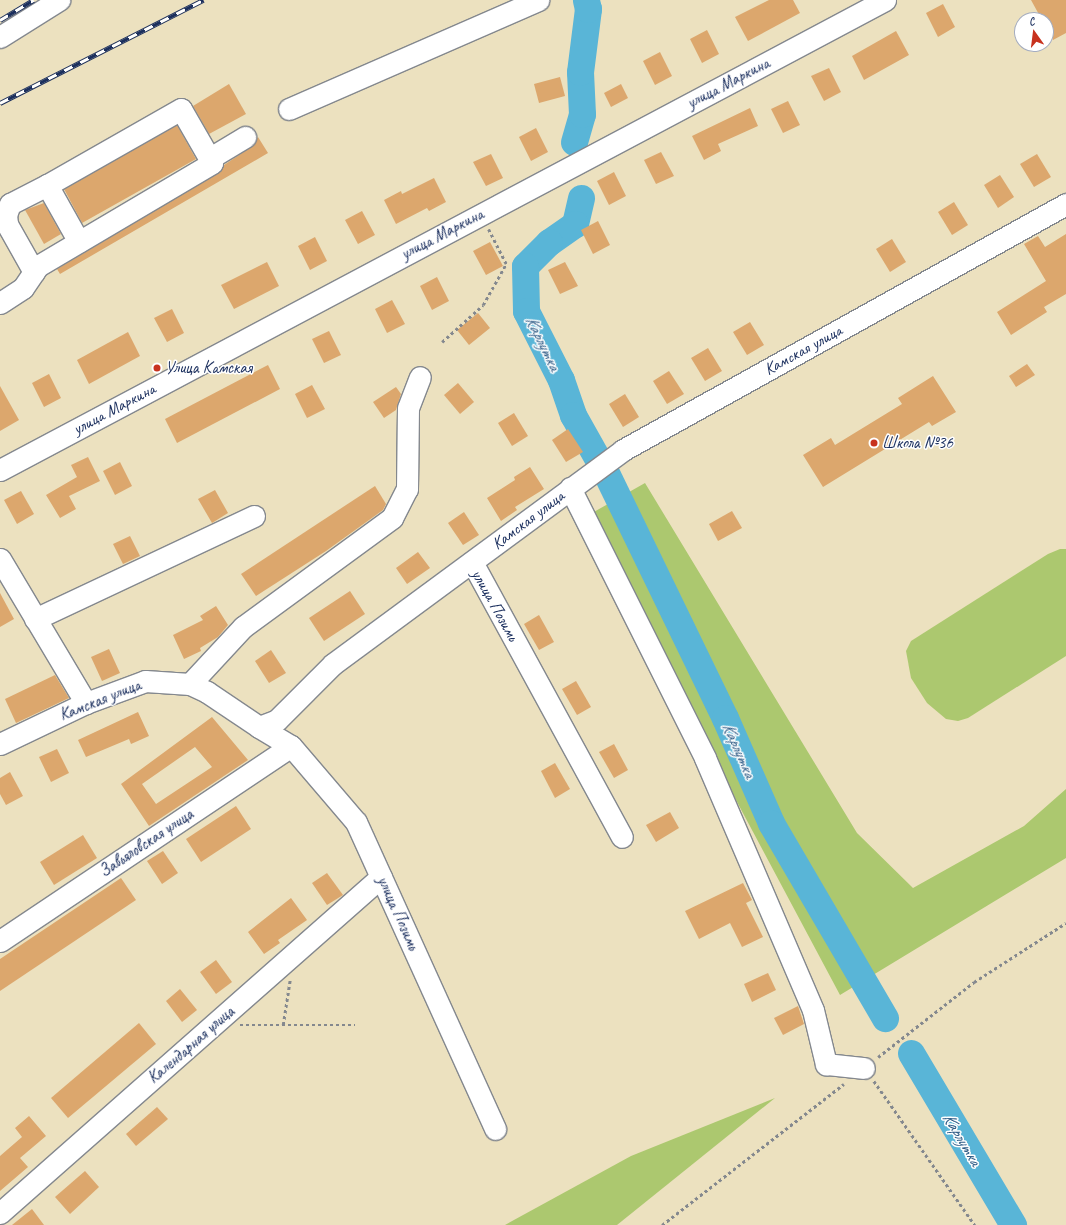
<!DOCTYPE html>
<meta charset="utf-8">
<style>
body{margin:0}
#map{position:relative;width:1066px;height:1225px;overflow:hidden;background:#ece1bf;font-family:Caveat,sans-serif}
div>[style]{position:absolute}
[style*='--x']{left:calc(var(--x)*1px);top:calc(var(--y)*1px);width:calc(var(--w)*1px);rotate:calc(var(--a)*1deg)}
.green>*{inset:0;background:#acc86f}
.river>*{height:27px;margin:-13.5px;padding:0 13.5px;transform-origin:13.5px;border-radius:13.5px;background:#59b5d7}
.building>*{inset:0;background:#dca76d}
.path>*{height:2.5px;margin-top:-1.25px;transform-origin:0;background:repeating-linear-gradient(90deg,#84888e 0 3px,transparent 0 6px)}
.roads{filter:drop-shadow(1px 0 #84888e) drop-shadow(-1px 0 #84888e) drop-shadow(0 1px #84888e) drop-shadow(0 -1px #84888e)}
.minor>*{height:21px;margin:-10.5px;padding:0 10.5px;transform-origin:10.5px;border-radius:10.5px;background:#fff}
.rail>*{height:4.5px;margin-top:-2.25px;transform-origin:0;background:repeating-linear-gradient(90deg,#fff 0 9px,#1b2f5e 0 18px);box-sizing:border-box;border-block:1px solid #1b2f5e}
.dots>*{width:11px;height:11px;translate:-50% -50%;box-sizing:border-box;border:2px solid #fff;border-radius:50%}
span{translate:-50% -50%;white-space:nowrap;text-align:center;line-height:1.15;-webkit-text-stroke:3px #fff;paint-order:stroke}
.street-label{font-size:17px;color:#1b2f5e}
.poi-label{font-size:17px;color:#1b2f5e}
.left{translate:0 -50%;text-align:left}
.water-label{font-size:18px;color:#315e88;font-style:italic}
.north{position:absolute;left:1014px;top:12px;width:40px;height:40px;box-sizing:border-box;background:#fff;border:1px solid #a4acbf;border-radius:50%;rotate:346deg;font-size:11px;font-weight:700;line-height:16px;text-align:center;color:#1b2f5e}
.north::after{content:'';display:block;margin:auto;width:14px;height:18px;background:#c8321e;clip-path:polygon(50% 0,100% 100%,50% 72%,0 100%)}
</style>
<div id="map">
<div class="green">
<i style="clip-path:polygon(645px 483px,857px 833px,913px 888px,1024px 826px,1066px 789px,1066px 858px,840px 995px,585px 517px)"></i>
<i style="clip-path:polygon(1060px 549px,1066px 549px,1066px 656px,968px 718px,958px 721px,946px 719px,927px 703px,911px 678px,906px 651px,911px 641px,1048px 554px)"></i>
<i style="clip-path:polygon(775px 1098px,617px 1225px,505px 1225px,631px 1156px)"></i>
</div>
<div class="river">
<i style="--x:574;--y:142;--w:29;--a:-74"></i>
<i style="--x:582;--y:114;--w:42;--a:-92.7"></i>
<i style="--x:580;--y:72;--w:64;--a:-82.8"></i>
<i style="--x:588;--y:9;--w:9;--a:-103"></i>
<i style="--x:581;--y:198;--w:27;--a:103"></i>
<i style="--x:575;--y:224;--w:32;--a:145"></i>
<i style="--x:549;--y:242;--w:34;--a:135"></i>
<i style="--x:525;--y:266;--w:45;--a:88.7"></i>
<i style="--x:526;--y:311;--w:77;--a:63.1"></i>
<i style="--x:561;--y:380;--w:37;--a:71"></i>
<i style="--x:573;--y:415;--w:47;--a:60.7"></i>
<i style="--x:607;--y:475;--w:270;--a:64.1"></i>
<i style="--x:725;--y:718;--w:115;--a:66.3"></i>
<i style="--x:771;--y:823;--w:226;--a:59.7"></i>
<i style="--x:911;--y:1053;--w:200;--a:59.3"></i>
</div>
<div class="building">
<i style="clip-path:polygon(769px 0,793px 0,800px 13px,748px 41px,735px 17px)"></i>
<i style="clip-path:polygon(1031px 0,1066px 0,1066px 33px,1053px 40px,1046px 27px,1046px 20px,1042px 20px)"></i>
<i style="clip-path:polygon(943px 4px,955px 27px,938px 37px,926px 13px)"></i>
<i style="clip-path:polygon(707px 30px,719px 54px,702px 63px,690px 39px)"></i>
<i style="clip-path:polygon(896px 31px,909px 55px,864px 80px,852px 56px)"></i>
<i style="clip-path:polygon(660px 52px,672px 76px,655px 85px,643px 61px)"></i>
<i style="clip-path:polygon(829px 68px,841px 92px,824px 101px,811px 76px)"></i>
<i style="clip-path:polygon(560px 77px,565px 96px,539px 103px,534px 84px)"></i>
<i style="clip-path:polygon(229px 84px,246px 114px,209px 134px,193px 106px)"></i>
<i style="clip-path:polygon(621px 84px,628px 98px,611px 107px,604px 93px)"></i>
<i style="clip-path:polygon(788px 101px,800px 125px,783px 133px,771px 109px)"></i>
<i style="clip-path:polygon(750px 108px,758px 126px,718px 144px,721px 151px,704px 160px,692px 136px)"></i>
<i style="clip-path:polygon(177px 125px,196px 159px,82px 223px,64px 189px)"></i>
<i style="clip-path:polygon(536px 128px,548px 152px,531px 161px,519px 137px)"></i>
<i style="clip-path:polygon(258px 137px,268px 153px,60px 274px,57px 269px,218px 173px,224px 165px,251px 147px)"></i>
<i style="clip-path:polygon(661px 152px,674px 176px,656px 184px,644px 160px)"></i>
<i style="clip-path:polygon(491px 154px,503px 178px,486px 186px,473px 162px)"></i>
<i style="clip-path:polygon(1037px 154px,1051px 177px,1034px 187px,1020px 164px)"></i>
<i style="clip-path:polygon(614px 172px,626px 196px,609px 205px,597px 181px)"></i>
<i style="clip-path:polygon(1000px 175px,1014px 197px,998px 208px,984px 185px)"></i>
<i style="clip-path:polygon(434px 178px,446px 202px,429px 211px,427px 208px,396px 224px,384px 200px,401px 191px,402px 194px)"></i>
<i style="clip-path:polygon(954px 202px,968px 225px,952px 235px,938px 212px)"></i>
<i style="clip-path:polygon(44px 203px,61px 234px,44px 244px,25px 210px)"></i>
<i style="clip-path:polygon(362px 211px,375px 235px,358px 244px,345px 220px)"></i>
<i style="clip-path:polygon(598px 221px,610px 245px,593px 254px,581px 230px)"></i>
<i style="clip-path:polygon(1066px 234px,1066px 294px,1044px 307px,1047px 312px,1011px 335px,997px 312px,1046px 281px,1024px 244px,1038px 236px,1045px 247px)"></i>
<i style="clip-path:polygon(315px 237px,327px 261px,310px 270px,298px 246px)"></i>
<i style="clip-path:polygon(892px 239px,906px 262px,890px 272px,876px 249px)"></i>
<i style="clip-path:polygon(490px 242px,503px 266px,486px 275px,473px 251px)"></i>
<i style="clip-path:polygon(267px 262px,279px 286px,234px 309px,221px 285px)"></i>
<i style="clip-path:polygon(565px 262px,578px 286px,560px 294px,548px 270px)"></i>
<i style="clip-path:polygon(437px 277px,449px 301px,432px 310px,420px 286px)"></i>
<i style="clip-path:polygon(392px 300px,405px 324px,387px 333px,375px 309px)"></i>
<i style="clip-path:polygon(172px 309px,184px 333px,167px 342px,154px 318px)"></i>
<i style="clip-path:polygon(478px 313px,490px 328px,469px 345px,457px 330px)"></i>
<i style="clip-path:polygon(750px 322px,764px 345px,747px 355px,733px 332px)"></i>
<i style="clip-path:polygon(329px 331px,341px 355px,324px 363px,312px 339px)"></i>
<i style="clip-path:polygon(128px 332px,140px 356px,89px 384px,77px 360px)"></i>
<i style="clip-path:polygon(708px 348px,722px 371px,705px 381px,691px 358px)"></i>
<i style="clip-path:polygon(1027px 364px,1035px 375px,1016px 387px,1009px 376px)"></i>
<i style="clip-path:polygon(268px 365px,280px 389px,177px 443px,165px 419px)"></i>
<i style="clip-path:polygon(669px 371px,684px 394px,667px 404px,653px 381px)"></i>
<i style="clip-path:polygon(49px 374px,61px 398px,44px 407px,32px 383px)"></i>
<i style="clip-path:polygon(933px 376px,956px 412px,932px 426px,929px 422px,823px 487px,803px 455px,831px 438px,835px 445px,902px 404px,898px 398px)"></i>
<i style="clip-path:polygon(458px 383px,474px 402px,460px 414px,444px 395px)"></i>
<i style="clip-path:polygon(312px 385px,325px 409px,307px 418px,295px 394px)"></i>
<i style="clip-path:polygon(0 386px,19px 420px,0 431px)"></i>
<i style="clip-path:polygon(396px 387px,401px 394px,396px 410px,384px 418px,373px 402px)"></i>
<i style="clip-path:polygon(625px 394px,639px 417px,623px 427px,609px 404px)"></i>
<i style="clip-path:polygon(514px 413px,528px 436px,512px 446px,498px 423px)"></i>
<i style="clip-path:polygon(568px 429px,583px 452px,566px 462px,552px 440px)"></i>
<i style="clip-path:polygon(88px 457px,100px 481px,69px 496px,76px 509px,60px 518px,46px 495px,77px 477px,71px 465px)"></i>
<i style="clip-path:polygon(120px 462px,132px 486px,115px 495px,103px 471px)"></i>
<i style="clip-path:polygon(530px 467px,544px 489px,515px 507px,517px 510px,501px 521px,487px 498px,515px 480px,514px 477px)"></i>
<i style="clip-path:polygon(375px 486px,386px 504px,383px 510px,326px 551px,256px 596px,241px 574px)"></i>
<i style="clip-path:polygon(215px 490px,228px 513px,212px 523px,198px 499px)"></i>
<i style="clip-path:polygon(21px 491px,34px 514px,17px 524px,4px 500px)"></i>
<i style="clip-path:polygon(732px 511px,742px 528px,718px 541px,709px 524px)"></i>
<i style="clip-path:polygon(464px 512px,479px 535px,463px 545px,448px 523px)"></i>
<i style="clip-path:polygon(130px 536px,140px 556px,123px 564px,113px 544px)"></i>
<i style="clip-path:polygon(418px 552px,430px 568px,407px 584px,396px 568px)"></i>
<i style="clip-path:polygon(350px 591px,365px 614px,324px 641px,309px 618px)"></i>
<i style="clip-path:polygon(0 593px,14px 619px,0 627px)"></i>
<i style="clip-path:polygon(216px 606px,228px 625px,218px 637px,200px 648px,201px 651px,184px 659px,173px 635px,203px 620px,200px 616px)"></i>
<i style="clip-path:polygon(539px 615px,554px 642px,539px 650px,524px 624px)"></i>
<i style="clip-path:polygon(109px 649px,120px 673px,102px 681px,91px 657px)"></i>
<i style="clip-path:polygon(271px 650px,286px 673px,269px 683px,255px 661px)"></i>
<i style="clip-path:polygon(55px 675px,69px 698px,16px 723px,5px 699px)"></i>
<i style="clip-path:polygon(576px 681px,591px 707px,577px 715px,562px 689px)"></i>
<i style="clip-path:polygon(138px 712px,149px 736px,131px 744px,129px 739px,86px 757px,78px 740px)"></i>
<i style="clip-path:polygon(evenodd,212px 717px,248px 760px,149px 826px,121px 784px,212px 717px,195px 747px,212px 767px,156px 804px,142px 784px,195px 747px)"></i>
<i style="clip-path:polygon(614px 744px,628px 770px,614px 778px,599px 752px)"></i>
<i style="clip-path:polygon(57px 749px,69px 773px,51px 782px,39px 757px)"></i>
<i style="clip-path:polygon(555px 763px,570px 789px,555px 798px,541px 771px)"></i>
<i style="clip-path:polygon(10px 772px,23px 796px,6px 805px,0 794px,0 778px)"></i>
<i style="clip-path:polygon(236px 806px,251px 829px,201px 862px,186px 839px)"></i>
<i style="clip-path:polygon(670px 812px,679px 828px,656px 842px,646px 825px)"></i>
<i style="clip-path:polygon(83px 835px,97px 858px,54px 885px,40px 862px)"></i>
<i style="clip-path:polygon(163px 851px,178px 873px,162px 884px,147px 861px)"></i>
<i style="clip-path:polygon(327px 873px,343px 895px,327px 905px,312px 883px)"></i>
<i style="clip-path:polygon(121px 878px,136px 900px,0 991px,0 959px)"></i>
<i style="clip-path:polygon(743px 883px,752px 900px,746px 903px,763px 937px,742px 947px,730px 923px,699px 939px,685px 911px)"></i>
<i style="clip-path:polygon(291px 898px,307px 920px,278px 940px,280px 943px,264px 954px,248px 932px)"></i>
<i style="clip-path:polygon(216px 960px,232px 982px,216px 994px,200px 972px)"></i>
<i style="clip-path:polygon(768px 973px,776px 990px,752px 1002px,744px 984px)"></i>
<i style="clip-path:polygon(180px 989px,197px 1010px,182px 1022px,166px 1001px)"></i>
<i style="clip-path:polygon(798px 1006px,804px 1024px,783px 1035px,774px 1018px)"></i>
<i style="clip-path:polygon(139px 1023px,156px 1044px,68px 1118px,51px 1098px)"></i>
<i style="clip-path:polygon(157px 1107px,168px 1119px,136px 1146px,126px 1134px)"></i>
<i style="clip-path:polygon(29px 1116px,46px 1136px,20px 1158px,28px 1167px,0 1191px,0 1156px,22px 1137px,15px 1128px)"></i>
<i style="clip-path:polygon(85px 1171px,99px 1187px,70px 1214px,55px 1197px)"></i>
<i style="clip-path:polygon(32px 1209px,44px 1225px,12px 1225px)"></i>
</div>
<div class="path">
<i style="--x:442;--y:342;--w:55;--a:-42.1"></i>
<i style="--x:483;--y:305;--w:47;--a:-60.7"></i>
<i style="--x:506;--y:264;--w:39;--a:-117"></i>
<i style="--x:240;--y:1025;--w:115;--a:0"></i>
<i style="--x:283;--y:1025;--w:46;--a:-81.2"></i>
<i style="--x:878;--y:1057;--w:122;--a:-38"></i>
<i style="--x:974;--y:982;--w:109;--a:-32.7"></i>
<i style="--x:874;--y:1081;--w:176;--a:55"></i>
<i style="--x:662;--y:1225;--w:230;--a:-37.8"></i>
</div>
<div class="roads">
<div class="minor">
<i style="--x:0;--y:37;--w:70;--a:-32.1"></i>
<i style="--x:289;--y:109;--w:272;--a:-23.6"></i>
<i style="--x:210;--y:158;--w:41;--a:-31"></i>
<i style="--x:34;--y:272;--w:55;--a:-119.4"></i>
<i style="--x:7;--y:224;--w:9;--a:-96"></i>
<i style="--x:6;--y:215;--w:12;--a:-70"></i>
<i style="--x:10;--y:204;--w:42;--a:-27.2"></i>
<i style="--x:47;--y:185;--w:65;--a:60.7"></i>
<i style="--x:0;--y:303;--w:27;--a:-33"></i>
<i style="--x:23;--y:288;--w:27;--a:-56"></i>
<i style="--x:38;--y:266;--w:202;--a:-30.6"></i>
<i style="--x:212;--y:163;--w:62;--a:-119.9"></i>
<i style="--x:181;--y:109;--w:154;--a:150.4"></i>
<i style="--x:0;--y:470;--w:1002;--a:-27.97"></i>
<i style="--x:570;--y:488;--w:302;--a:63.4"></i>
<i style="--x:705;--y:758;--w:274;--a:66.8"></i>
<i style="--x:813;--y:1010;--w:56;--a:76.5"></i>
<i style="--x:826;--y:1064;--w:38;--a:6"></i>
<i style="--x:0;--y:559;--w:168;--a:59.2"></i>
<i style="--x:472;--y:562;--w:313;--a:61.4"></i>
<i style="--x:35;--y:619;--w:242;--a:-25.2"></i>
<i style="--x:190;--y:684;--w:78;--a:-47.1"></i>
<i style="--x:243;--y:627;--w:185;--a:-36.2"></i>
<i style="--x:392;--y:518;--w:33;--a:-63"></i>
<i style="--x:407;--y:489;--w:81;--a:-89.3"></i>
<i style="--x:408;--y:408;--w:33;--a:-69"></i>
<i style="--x:259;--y:727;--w:37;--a:31"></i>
<i style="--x:291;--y:746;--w:100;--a:49.5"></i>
<i style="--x:356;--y:822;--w:337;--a:65.6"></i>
<i style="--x:0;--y:744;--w:95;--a:-25.5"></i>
<i style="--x:86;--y:703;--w:63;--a:-20.4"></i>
<i style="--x:145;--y:681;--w:45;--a:3.8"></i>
<i style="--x:190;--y:684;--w:19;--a:25"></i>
<i style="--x:207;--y:692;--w:63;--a:33.9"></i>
<i style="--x:259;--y:727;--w:19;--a:-21"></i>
<i style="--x:277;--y:720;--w:79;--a:-45"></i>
<i style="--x:333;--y:664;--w:360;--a:-36.4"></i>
<i style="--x:623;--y:450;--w:507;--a:-29.04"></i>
<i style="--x:0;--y:941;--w:350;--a:-33.8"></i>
<i style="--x:0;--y:1213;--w:508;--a:-41.41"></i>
</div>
</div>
<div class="rail">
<i style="--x:0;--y:20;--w:39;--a:-31"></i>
<i style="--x:0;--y:103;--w:228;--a:-26.9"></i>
</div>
<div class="dots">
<i style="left:157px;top:368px;background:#c8321e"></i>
<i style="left:874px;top:443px;background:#c8321e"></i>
</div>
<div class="street-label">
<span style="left:728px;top:83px;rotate:-28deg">улица Маркина</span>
<span style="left:442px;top:234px;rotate:-28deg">улица Маркина</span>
<span style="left:803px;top:350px;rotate:-29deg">Камская улица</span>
<span style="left:114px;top:409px;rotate:-28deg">улица Маркина</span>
<span style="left:528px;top:520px;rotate:-37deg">Камская улица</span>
<span style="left:495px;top:605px;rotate:61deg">улица Позимь</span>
<span style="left:100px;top:700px;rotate:-22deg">Камская улица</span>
<span style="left:146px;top:843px;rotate:-34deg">Завьяловская улица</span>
<span style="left:398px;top:913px;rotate:66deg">улица Позимь</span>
<span style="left:191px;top:1045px;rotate:-41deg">Календарная улица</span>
</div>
<div class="poi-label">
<span class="left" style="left:165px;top:368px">Улица Камская</span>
<span class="left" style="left:882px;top:443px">Школа №36</span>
</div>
<div class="water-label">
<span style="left:543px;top:343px;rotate:64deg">Карлутка</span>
<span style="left:739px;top:750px;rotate:66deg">Карлутка</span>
<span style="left:962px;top:1139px;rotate:59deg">Карлутка</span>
</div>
<div class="north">С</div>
</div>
